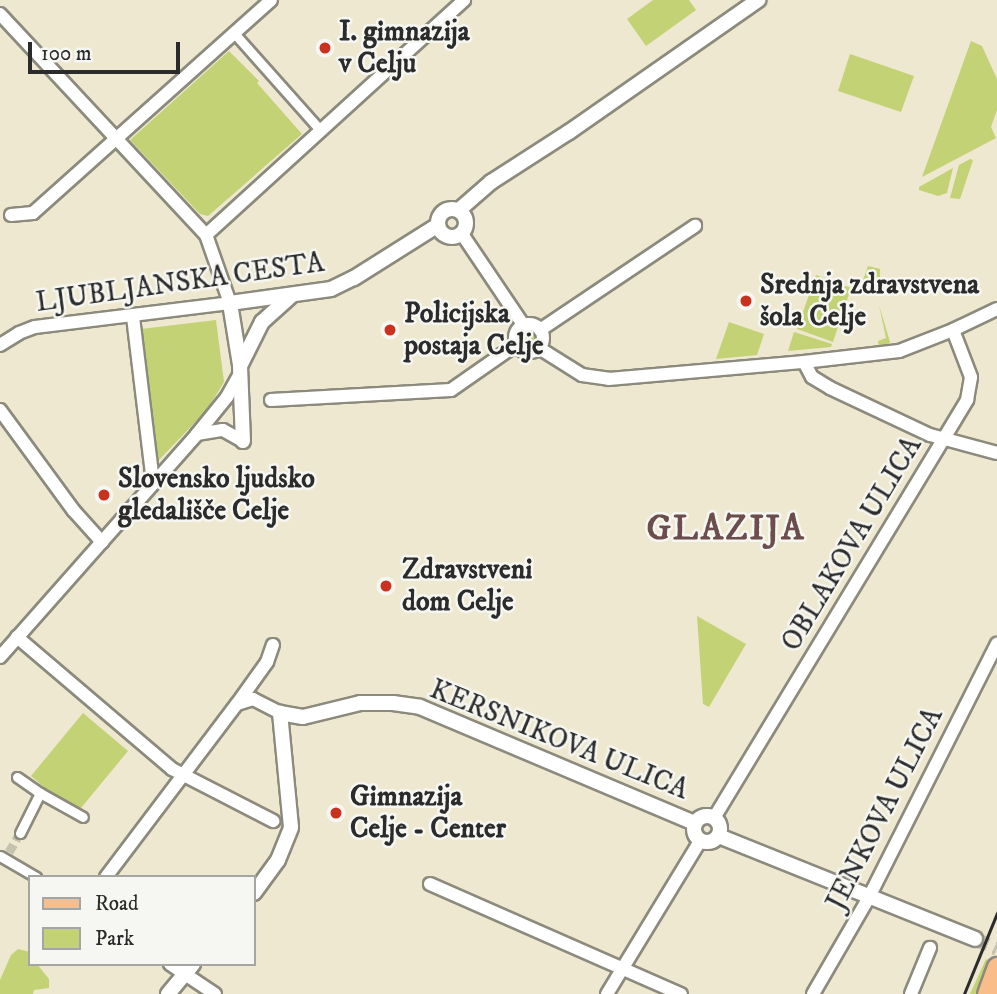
<!DOCTYPE html>
<meta charset="utf-8">
<style>
body{margin:0}
#map{position:relative;width:997px;height:994px;overflow:hidden;background:#ede8cf;font-family:"IM FELL DW Pica",serif}
div>[style]{position:absolute}
[style*='--x']{left:calc(var(--x)*1px);top:calc(var(--y)*1px);width:calc(var(--w)*1px);rotate:calc(var(--a)*1deg)}
.green>*{inset:0;background:#c3d274}
.round{border-radius:50%}
.pedestrian-tunnel>*{height:9px;margin-top:-4.5px;transform-origin:0;background:repeating-linear-gradient(90deg,#c6c2ae 0 9px,transparent 0 13.5px)}
.tertiary-tunnel>*{height:14px;margin-top:-7px;transform-origin:0;background:repeating-linear-gradient(90deg,#c6c2ae 0 14px,transparent 0 21px)}
.roads{filter:drop-shadow(2px 0 #8c8a7d) drop-shadow(-2px 0 #8c8a7d) drop-shadow(0 2px #8c8a7d) drop-shadow(0 -2px #8c8a7d)}
.pedestrian>*{height:9px;margin:-4.5px;padding:0 4.5px;transform-origin:4.5px;border-radius:4.5px;background:#fff}
.minor>*{height:12px;margin:-6px;padding:0 6px;transform-origin:6px;border-radius:6px;background:#fff}
.minor>.ring{margin:-6px;padding:0;box-sizing:content-box;background:none;border:12px solid #fff;border-radius:50%}
.tertiary>*{height:14px;margin:-7px;padding:0 7px;transform-origin:7px;border-radius:7px;background:#fff}
.tertiary>.ring{margin:-7px;padding:0;box-sizing:content-box;background:none;border:14px solid #fff;border-radius:50%}
.primary>*{height:19px;margin:-9.5px;padding:0 9.5px;transform-origin:9.5px;border-radius:9.5px;background:#f9bd89}
.rail>*{height:2.5px;margin:-1.25px;padding:0 1.25px;transform-origin:1.25px;border-radius:1.25px;background:#2b2b2b}
.dots>*{width:19px;height:19px;translate:-50% -50%;box-sizing:border-box;border:4px solid #f6f6f2;border-radius:50%}
span{translate:-50% -50%;white-space:nowrap;text-align:center;line-height:1.15;-webkit-text-stroke:5px #f6f6f2;paint-order:stroke}
.poi-label{font-size:28px;color:#2b2b2b;font-weight:700}
.left{translate:0 -50%;text-align:left}
.street-label{font-size:28px;color:#2b2b2b}
.district-label{font-size:35px;color:#6b4d4c;font-weight:700;letter-spacing:2px}
.legend{position:absolute;left:28px;top:875px;width:228px;height:91px;box-sizing:border-box;background:#f6f6f2;border:2px solid #a5a5a2;margin:0;padding:9px 12px;list-style:none;font-size:21px;color:#2b2b2b}
.legend li{display:flex;align-items:center;gap:14px;height:35px}
.legend b{width:35px;border:2px solid #a5a5a2}
.scale{position:absolute;left:28px;top:42px;width:152px;height:32px;box-sizing:border-box;border:4px solid #2b2b2b;border-top:0;padding-left:9px;font-size:21px;line-height:24px;white-space:nowrap;color:#2b2b2b;-webkit-text-stroke:5px #f6f6f2;paint-order:stroke}
</style>
<div id="map">
<div class="green">
<i style="clip-path:polygon(653px 0,689px 0,696px 10px,646px 46px,627px 19px)"></i>
<i style="clip-path:polygon(971px 41px,982px 46px,997px 79px,997px 110px,991px 127px,996px 138px,922px 177px)"></i>
<i style="clip-path:polygon(229px 51px,259px 81px,257px 83px,302px 134px,208px 216px,200px 214px,130px 140px)"></i>
<i style="clip-path:polygon(850px 54px,914px 76px,901px 112px,838px 91px)"></i>
<i style="clip-path:polygon(970px 159px,973px 160px,960px 199px,950px 198px,959px 165px)"></i>
<i style="clip-path:polygon(953px 168px,947px 193px,938px 196px,919px 190px,919px 187px)"></i>
<i style="clip-path:polygon(868px 266px,880px 269px,880px 288px,862px 283px)"></i>
<i style="clip-path:polygon(816px 275px,851px 288px,833px 342px,797px 329px)"></i>
<i style="clip-path:polygon(879px 305px,890px 342px,888px 347px,879px 349px,878px 341px,886px 338px)"></i>
<i style="clip-path:polygon(216px 320px,224px 382px,207px 410px,157px 462px,141px 329px)"></i>
<i style="clip-path:polygon(729px 322px,764px 334px,757px 355px,716px 359px)"></i>
<i class="round" style="left:521px;top:330px;width:16px;height:16px"></i>
<i style="clip-path:polygon(794px 332px,832px 344px,831px 347px,788px 351px)"></i>
<i style="clip-path:polygon(697px 616px,746px 644px,709px 707px,703px 704px)"></i>
<i style="clip-path:polygon(83px 713px,128px 751px,76px 814px,31px 776px)"></i>
<i style="clip-path:polygon(18px 949px,30px 952px,30px 964px,37px 964px,49px 979px,49px 988px,34px 990px,33px 994px,0 994px,0 980px,11px 955px)"></i>
<i style="clip-path:polygon(986px 959px,991px 963px,979px 994px,970px 994px)"></i>
</div>
<div class="pedestrian-tunnel">
<i style="--x:9;--y:852;--w:22;--a:-60"></i>
</div>
<div class="tertiary-tunnel">
<i style="--x:975;--y:939;--w:24;--a:24"></i>
</div>
<div class="roads">
<div class="pedestrian">
<i style="--x:234;--y:33;--w:131;--a:48.4"></i>
<i style="--x:17;--y:777;--w:28;--a:35"></i>
<i style="--x:20;--y:833;--w:45;--a:-63.4"></i>
<i style="--x:40;--y:793;--w:49;--a:29.2"></i>
<i style="--x:0;--y:856;--w:42;--a:30.3"></i>
</div>
<div class="minor">
<i style="--x:0;--y:14;--w:302;--a:47"></i>
<i style="--x:11;--y:215;--w:22;--a:-5"></i>
<i style="--x:33;--y:213;--w:319;--a:-41.8"></i>
<i style="--x:462;--y:234;--w:111;--a:56"></i>
<i style="--x:133;--y:317;--w:167;--a:83.1"></i>
<i class="ring" style="left:515px;top:324px;width:16px;height:16px"></i>
<i style="--x:540;--y:330;--w:187;--a:-33.9"></i>
<i style="--x:953;--y:330;--w:58;--a:158.7"></i>
<i style="--x:899;--y:351;--w:96;--a:173.4"></i>
<i style="--x:804;--y:362;--w:17;--a:62"></i>
<i style="--x:812;--y:377;--w:21;--a:31"></i>
<i style="--x:830;--y:388;--w:110;--a:25.2"></i>
<i style="--x:930;--y:435;--w:69;--a:15"></i>
<i style="--x:0;--y:345;--w:22;--a:-32"></i>
<i style="--x:19;--y:333;--w:17;--a:-21"></i>
<i style="--x:35;--y:327;--w:196;--a:-7"></i>
<i style="--x:230;--y:303;--w:72;--a:-109.4"></i>
<i style="--x:206;--y:235;--w:349;--a:-42.3"></i>
<i style="--x:539;--y:348;--w:51;--a:32.1"></i>
<i style="--x:582;--y:375;--w:27;--a:8"></i>
<i style="--x:609;--y:379;--w:196;--a:-5"></i>
<i style="--x:271;--y:400;--w:180;--a:-3.2"></i>
<i style="--x:451;--y:390;--w:80;--a:-34.9"></i>
<i style="--x:0;--y:410;--w:125;--a:53.8"></i>
<i style="--x:74;--y:511;--w:42;--a:47.9"></i>
<i style="--x:197;--y:434;--w:26;--a:-9"></i>
<i style="--x:223;--y:430;--w:23;--a:29"></i>
<i style="--x:17;--y:637;--w:204;--a:40.4"></i>
<i style="--x:172;--y:769;--w:114;--a:27.2"></i>
<i style="--x:0;--y:657;--w:298;--a:-48.5"></i>
<i style="--x:197;--y:434;--w:48;--a:-51"></i>
<i style="--x:227;--y:397;--w:26;--a:-61"></i>
<i style="--x:237;--y:704;--w:52;--a:-54.5"></i>
<i style="--x:267;--y:662;--w:18;--a:-71"></i>
<i style="--x:714;--y:818;--w:489;--a:-58.8"></i>
<i style="--x:967;--y:400;--w:23;--a:-80"></i>
<i style="--x:971;--y:377;--w:50;--a:-111"></i>
<i style="--x:953;--y:330;--w:49;--a:-25.5"></i>
<i style="--x:106;--y:877;--w:217;--a:-52.9"></i>
<i style="--x:237;--y:704;--w:17;--a:-17"></i>
<i style="--x:253;--y:699;--w:30;--a:27"></i>
<i style="--x:430;--y:884;--w:274;--a:23.7"></i>
<i style="--x:170;--y:964;--w:54;--a:33.7"></i>
<i style="--x:607;--y:994;--w:179;--a:-58.7"></i>
<i style="--x:813;--y:994;--w:110;--a:-59.9"></i>
<i style="--x:868;--y:899;--w:286;--a:-63.2"></i>
<i style="--x:911;--y:994;--w:50;--a:-67.6"></i>
</div>
<div class="tertiary">
<i class="ring" style="left:438px;top:209px;width:14px;height:14px"></i>
<i style="--x:459;--y:210;--w:43;--a:-41.2"></i>
<i style="--x:491;--y:182;--w:93;--a:-32.7"></i>
<i style="--x:569;--y:132;--w:231;--a:-34.9"></i>
<i style="--x:241;--y:364;--w:47;--a:-63.4"></i>
<i style="--x:262;--y:322;--w:40;--a:-42"></i>
<i style="--x:243;--y:441;--w:76;--a:-92.3"></i>
<i style="--x:240;--y:365;--w:63;--a:-99.2"></i>
<i style="--x:230;--y:303;--w:102;--a:-7.9"></i>
<i style="--x:331;--y:289;--w:25;--a:-26"></i>
<i style="--x:354;--y:278;--w:99;--a:-32.2"></i>
<i class="ring" style="left:694px;top:816px;width:12px;height:12px"></i>
<i style="--x:719;--y:836;--w:276;--a:21.9"></i>
<i style="--x:254;--y:893;--w:41;--a:-54"></i>
<i style="--x:278;--y:860;--w:35;--a:-68"></i>
<i style="--x:291;--y:827;--w:115;--a:-95.5"></i>
<i style="--x:280;--y:713;--w:23;--a:10"></i>
<i style="--x:303;--y:717;--w:59;--a:-13.8"></i>
<i style="--x:360;--y:703;--w:33;--a:0"></i>
<i style="--x:393;--y:703;--w:27;--a:8"></i>
<i style="--x:420;--y:707;--w:298;--a:22.9"></i>
<i style="--x:168;--y:994;--w:39;--a:-50"></i>
</div>
<div class="primary">
<i style="--x:987;--y:994;--w:29;--a:-70"></i>
</div>
</div>
<div class="rail">
<i style="--x:964;--y:994;--w:87;--a:-67.8"></i>
</div>
<div class="dots">
<i style="left:325px;top:48px;background:#c8321e"></i>
<i style="left:746px;top:301px;background:#c8321e"></i>
<i style="left:390px;top:330px;background:#c8321e"></i>
<i style="left:104px;top:495px;background:#c8321e"></i>
<i style="left:386px;top:586px;background:#c8321e"></i>
<i style="left:336px;top:813px;background:#c8321e"></i>
</div>
<div class="poi-label">
<span class="left" style="left:339px;top:48px">I. gimnazija<br>v Celju</span>
<span class="left" style="left:760px;top:301px">Srednja zdravstvena<br>šola Celje</span>
<span class="left" style="left:404px;top:330px">Policijska<br>postaja Celje</span>
<span class="left" style="left:118px;top:495px">Slovensko ljudsko<br>gledališče Celje</span>
<span class="left" style="left:402px;top:586px">Zdravstveni<br>dom Celje</span>
<span class="left" style="left:350px;top:813px">Gimnazija<br>Celje - Center</span>
</div>
<div class="street-label">
<span style="left:180px;top:283px;rotate:-8deg">LJUBLJANSKA CESTA</span>
<span style="left:852px;top:544px;rotate:-59deg">OBLAKOVA ULICA</span>
<span style="left:559px;top:740px;rotate:22deg">KERSNIKOVA ULICA</span>
<span style="left:885px;top:809px;rotate:-63deg">JENKOVA ULICA</span>
</div>
<div class="district-label">
<span style="left:726px;top:529px">GLAZIJA</span>
</div>
<ul class="legend">
<li><b style="height:9px;background:#f9bd89"></b>Road</li>
<li><b style="height:19px;background:#c3d274"></b>Park</li>
</ul>
<div class="scale">100 m</div>
</div>
